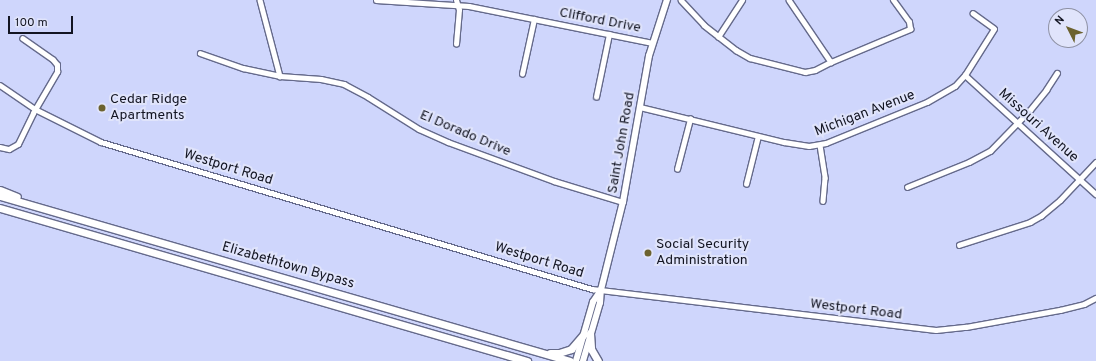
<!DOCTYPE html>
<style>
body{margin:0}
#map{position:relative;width:1096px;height:361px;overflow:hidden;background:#cfd6fc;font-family:Overpass,sans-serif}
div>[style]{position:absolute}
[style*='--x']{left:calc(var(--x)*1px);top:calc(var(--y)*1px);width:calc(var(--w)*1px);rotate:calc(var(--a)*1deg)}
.roads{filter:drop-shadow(1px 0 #656a8b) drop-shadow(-1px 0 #656a8b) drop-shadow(0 1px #656a8b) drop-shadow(0 -1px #656a8b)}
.minor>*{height:4.5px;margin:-2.25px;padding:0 2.25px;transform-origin:2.25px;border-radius:2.25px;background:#fff}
.tertiary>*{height:5.5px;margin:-2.75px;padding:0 2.75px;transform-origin:2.75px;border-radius:2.75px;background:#fff}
.trunk>*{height:7px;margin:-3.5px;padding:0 3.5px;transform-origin:3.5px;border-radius:3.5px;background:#fff}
.dots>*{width:11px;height:11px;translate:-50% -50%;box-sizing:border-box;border:2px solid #e0e4fb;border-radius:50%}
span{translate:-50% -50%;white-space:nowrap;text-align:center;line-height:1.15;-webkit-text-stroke:4px #e0e4fb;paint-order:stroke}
.street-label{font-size:14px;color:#131522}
.poi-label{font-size:14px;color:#131522}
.left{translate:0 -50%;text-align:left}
.north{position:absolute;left:1048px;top:8px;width:40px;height:40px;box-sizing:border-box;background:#e0e4fb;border:1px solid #8e91a4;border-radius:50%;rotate:312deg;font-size:11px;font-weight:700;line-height:16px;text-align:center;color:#131522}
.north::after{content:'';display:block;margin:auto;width:14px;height:18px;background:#6c622f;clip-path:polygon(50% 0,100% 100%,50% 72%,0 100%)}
.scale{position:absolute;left:8px;top:16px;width:65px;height:18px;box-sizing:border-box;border:2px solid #131522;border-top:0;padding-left:5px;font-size:12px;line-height:14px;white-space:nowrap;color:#131522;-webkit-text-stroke:3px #e0e4fb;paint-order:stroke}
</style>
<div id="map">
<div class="roads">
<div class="minor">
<i style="--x:260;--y:0;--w:79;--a:75.3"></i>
<i style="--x:376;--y:0;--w:93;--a:3.7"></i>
<i style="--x:469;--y:6;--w:187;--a:11.4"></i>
<i style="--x:681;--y:0;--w:34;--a:47"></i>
<i style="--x:704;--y:25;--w:41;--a:38"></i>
<i style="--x:736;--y:50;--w:16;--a:30"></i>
<i style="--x:750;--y:58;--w:57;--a:14.3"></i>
<i style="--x:805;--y:72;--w:10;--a:-11"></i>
<i style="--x:815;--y:70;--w:18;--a:-27"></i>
<i style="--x:831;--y:62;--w:86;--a:-22.7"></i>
<i style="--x:910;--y:29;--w:7;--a:-98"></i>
<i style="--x:909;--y:22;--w:27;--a:-126"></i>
<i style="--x:789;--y:0;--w:75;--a:55.9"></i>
<i style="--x:718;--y:37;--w:44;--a:-57"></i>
<i style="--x:456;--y:44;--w:34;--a:-85"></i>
<i style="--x:459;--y:10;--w:10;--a:-107"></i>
<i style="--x:200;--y:53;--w:46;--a:19.2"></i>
<i style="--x:243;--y:68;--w:38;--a:12"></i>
<i style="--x:280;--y:76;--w:41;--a:4.2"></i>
<i style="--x:321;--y:79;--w:24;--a:12"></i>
<i style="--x:344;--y:84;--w:27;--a:28"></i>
<i style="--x:368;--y:97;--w:60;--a:32.1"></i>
<i style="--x:419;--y:129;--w:32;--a:24"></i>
<i style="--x:448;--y:142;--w:113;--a:20.2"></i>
<i style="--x:554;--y:181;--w:72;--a:16.9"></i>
<i style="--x:522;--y:74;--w:56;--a:-77.7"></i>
<i style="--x:965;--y:75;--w:177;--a:42.3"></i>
<i style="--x:0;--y:85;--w:42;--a:34.4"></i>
<i style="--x:35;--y:109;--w:74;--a:26.6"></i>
<i style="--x:101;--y:142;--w:513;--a:16.67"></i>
<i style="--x:592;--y:289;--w:346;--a:6.8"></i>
<i style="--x:936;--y:330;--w:30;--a:-6"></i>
<i style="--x:966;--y:327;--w:96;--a:-10.3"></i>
<i style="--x:1060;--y:310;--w:25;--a:-14"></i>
<i style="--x:1084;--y:304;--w:13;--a:-27"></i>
<i style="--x:596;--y:97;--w:64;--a:-78.3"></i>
<i style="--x:640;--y:107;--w:148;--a:13.7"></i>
<i style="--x:784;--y:142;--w:25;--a:9"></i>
<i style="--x:809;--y:146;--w:17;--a:-10"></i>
<i style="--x:826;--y:143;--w:109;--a:-22.1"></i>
<i style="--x:927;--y:102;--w:32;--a:-30"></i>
<i style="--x:955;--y:86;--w:15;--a:-48"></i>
<i style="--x:965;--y:75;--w:54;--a:-57.8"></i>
<i style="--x:994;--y:29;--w:26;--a:-144"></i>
<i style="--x:820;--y:145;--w:33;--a:81"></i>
<i style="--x:825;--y:178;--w:23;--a:95"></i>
<i style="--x:0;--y:147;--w:9;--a:13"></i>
<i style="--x:9;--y:149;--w:10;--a:-29"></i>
<i style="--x:18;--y:144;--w:34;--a:-64"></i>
<i style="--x:33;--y:113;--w:48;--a:-59.7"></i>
<i style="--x:57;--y:72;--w:7;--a:-90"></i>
<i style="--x:57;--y:65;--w:6;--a:-129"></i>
<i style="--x:53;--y:60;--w:37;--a:-145"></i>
<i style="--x:677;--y:169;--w:52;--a:-75.4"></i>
<i style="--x:746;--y:184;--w:49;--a:-76"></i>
<i style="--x:907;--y:187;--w:67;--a:-22"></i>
<i style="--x:969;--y:162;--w:24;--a:-28"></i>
<i style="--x:990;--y:151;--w:57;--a:-45.7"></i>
<i style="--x:1030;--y:110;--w:26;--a:-51"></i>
<i style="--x:1046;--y:90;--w:20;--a:-57"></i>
<i style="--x:959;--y:245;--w:75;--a:-17.9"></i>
<i style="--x:1030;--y:222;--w:13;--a:-29"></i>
<i style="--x:1041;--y:216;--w:25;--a:-40"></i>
<i style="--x:1060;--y:200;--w:52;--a:-46.5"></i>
</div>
<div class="tertiary">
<i style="--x:576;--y:361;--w:61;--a:-73.9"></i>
<i style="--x:593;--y:302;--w:14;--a:-56"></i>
<i style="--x:583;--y:361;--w:60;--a:-73.7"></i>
<i style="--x:600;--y:303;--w:13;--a:-86"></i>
<i style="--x:601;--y:290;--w:91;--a:-76"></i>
<i style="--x:623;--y:202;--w:148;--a:-79.9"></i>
<i style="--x:649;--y:56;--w:59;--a:-72.2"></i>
</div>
<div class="trunk">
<i style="--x:0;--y:190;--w:18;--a:22"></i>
<i style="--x:0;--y:196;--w:593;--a:16.14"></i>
<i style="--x:0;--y:208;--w:549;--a:16.19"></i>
<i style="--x:590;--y:333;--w:16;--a:86"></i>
<i style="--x:591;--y:349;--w:14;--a:60"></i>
<i style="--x:550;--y:353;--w:9;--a:0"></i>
<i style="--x:559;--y:353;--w:13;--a:-18"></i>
<i style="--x:571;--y:349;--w:20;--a:-49"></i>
</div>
</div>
<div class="dots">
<i style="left:102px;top:108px;background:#6c622f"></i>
<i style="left:648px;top:253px;background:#6c622f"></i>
</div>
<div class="street-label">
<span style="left:600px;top:21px;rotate:11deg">Clifford Drive</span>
<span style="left:865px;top:114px;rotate:-21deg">Michigan Avenue</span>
<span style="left:1038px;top:126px;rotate:42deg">Missouri Avenue</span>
<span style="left:465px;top:134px;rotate:23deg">El Dorado Drive</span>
<span style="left:622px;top:143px;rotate:-80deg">Saint John Road</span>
<span style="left:228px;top:168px;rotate:17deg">Westport Road</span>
<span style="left:539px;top:261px;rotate:17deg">Westport Road</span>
<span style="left:288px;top:266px;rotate:16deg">Elizabethtown Bypass</span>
<span style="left:856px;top:310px;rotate:7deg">Westport Road</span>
</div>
<div class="poi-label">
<span class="left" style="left:110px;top:108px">Cedar Ridge<br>Apartments</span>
<span class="left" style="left:656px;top:253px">Social Security<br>Administration</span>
</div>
<div class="north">N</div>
<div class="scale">100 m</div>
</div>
